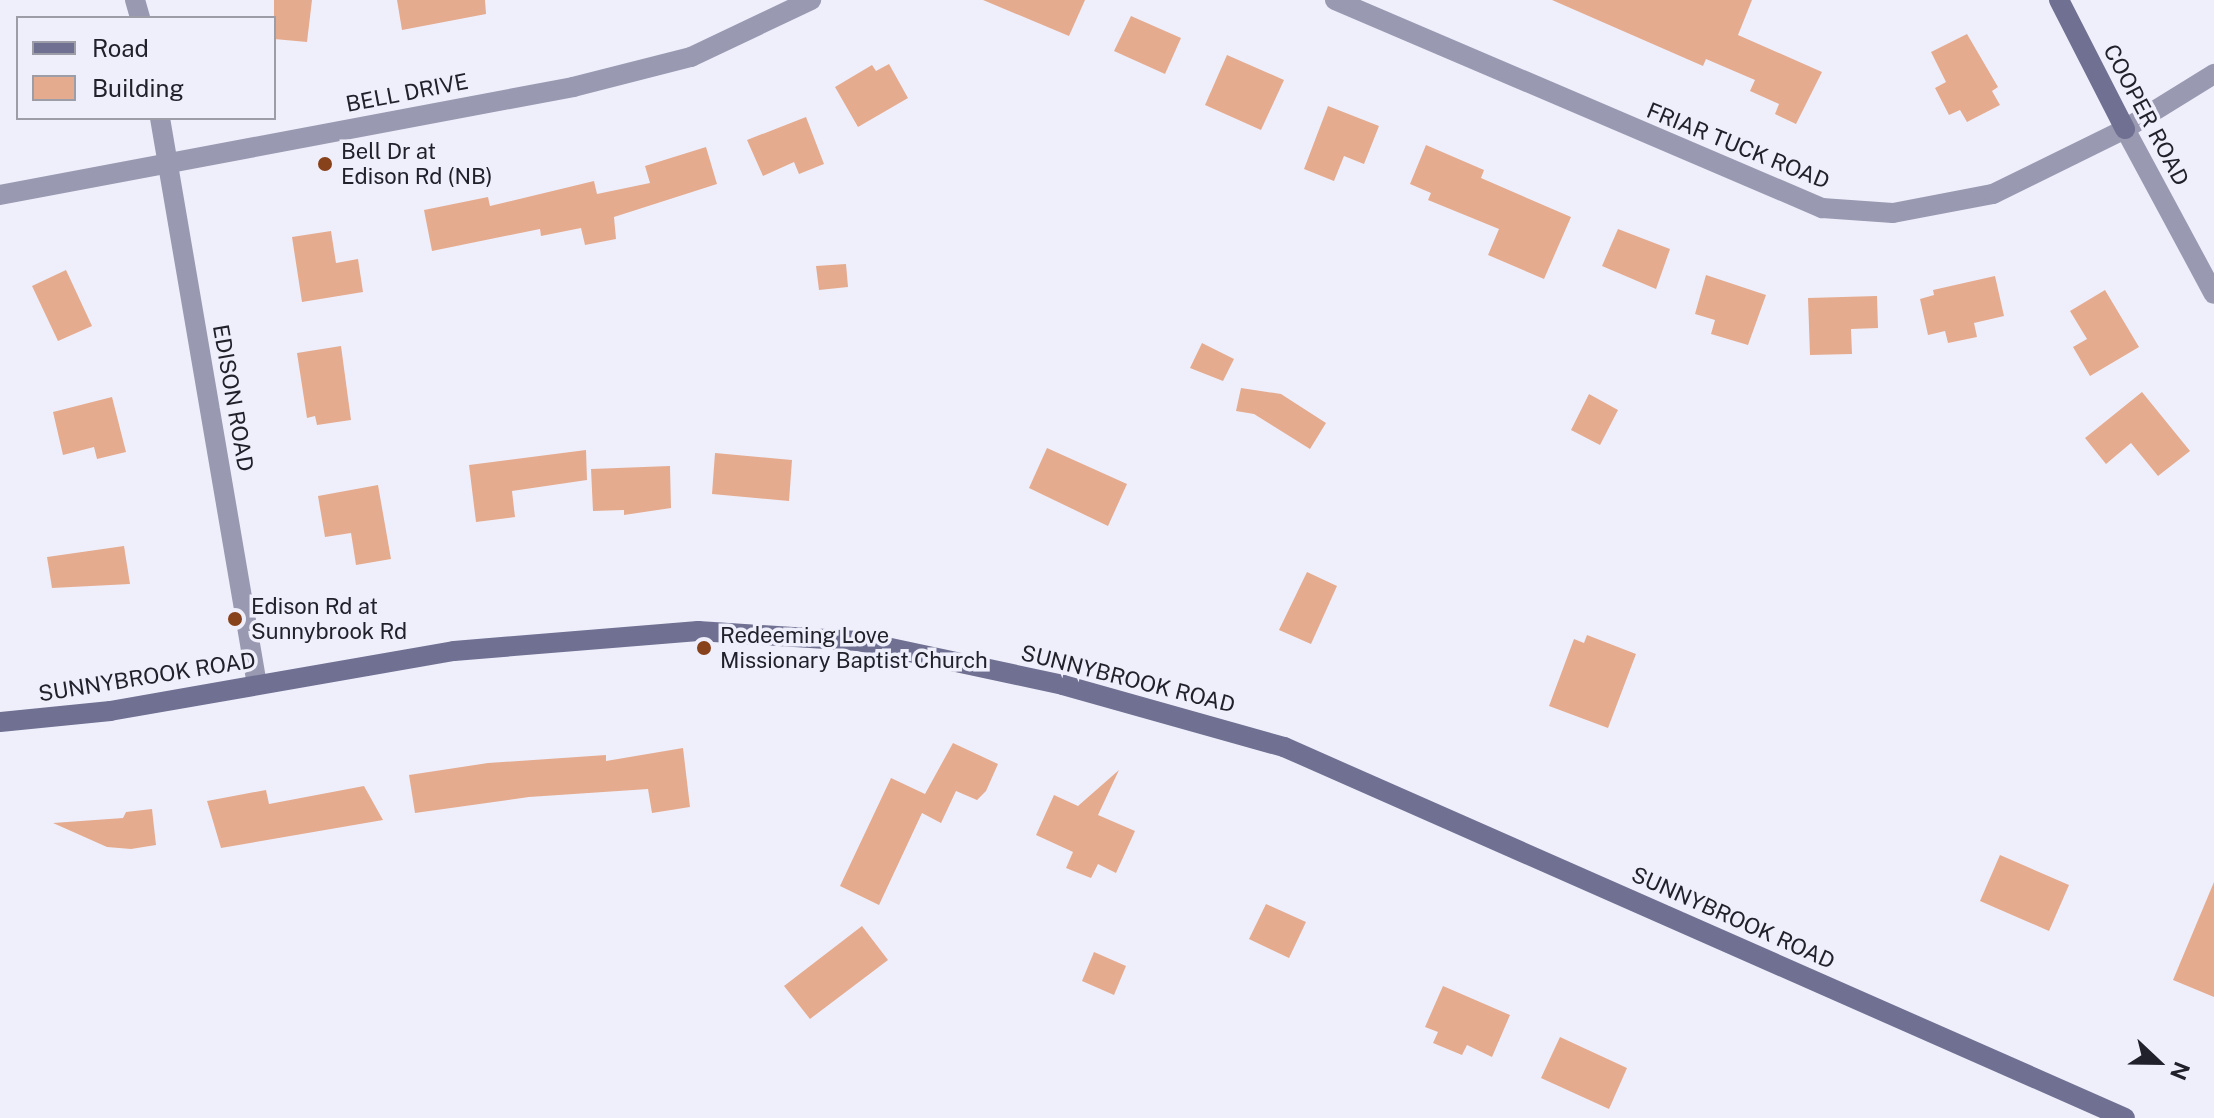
<!DOCTYPE html>
<style>
body{margin:0}
#map{position:relative;width:2214px;height:1118px;overflow:hidden;background:#efeffb;font-family:"Public Sans",sans-serif}
div>[style]{position:absolute}
[style*='--x']{left:calc(var(--x)*1px);top:calc(var(--y)*1px);width:calc(var(--w)*1px);rotate:calc(var(--a)*1deg)}
.building>*{inset:0;background:#e5ab8f}
.street>*{height:20px;margin:-10px;padding:0 10px;transform-origin:10px;border-radius:10px;background:#9999b2}
.secondary>*{height:20px;margin:-10px;padding:0 10px;transform-origin:10px;border-radius:10px;background:#707093}
.dots>*{width:22px;height:22px;translate:-50% -50%;box-sizing:border-box;border:4px solid #efeffb;border-radius:50%}
span{translate:-50% -50%;white-space:nowrap;text-align:center;line-height:1.15;-webkit-text-stroke:7px #efeffb;paint-order:stroke}
.street-label{font-size:22px;color:#21212c}
.poi-label{font-size:22px;color:#21212c}
.left{translate:0 -50%;text-align:left}
.legend{position:absolute;left:16px;top:16px;width:260px;height:104px;box-sizing:border-box;background:#efeffb;border:2px solid #9d9da8;margin:0;padding:10px 14px;list-style:none;font-size:24px;color:#21212c}
.legend li{display:flex;align-items:center;gap:16px;height:40px}
.legend b{width:40px;border:2px solid #9d9da8}
.north{position:absolute;left:2118px;top:1022px;width:80px;height:80px;-webkit-text-stroke:6px #efeffb;paint-order:stroke;rotate:112deg;font-size:22px;font-weight:700;line-height:32px;text-align:center;color:#21212c}
.north::after{content:'';display:block;margin:auto;width:28px;height:36px;background:#21212c;clip-path:polygon(50% 0,100% 100%,50% 72%,0 100%)}
</style>
<div id="map">
<div class="building">
<i style="clip-path:polygon(274px 0,312px 0,307px 42px,274px 39px)"></i>
<i style="clip-path:polygon(397px 0,485px 0,486px 14px,402px 30px)"></i>
<i style="clip-path:polygon(983px 0,1085px 0,1069px 36px)"></i>
<i style="clip-path:polygon(1552px 0,1752px 0,1738px 35px,1822px 72px,1796px 124px,1775px 114px,1779px 104px,1750px 91px,1755px 80px,1706px 59px,1703px 66px)"></i>
<i style="clip-path:polygon(1131px 16px,1181px 38px,1165px 74px,1114px 51px)"></i>
<i style="clip-path:polygon(1967px 34px,1998px 87px,1992px 91px,2000px 105px,1967px 122px,1960px 110px,1949px 115px,1935px 88px,1946px 82px,1931px 52px)"></i>
<i style="clip-path:polygon(1227px 55px,1284px 80px,1261px 130px,1205px 105px)"></i>
<i style="clip-path:polygon(889px 64px,908px 98px,858px 127px,835px 87px,872px 65px,876px 71px)"></i>
<i style="clip-path:polygon(1328px 106px,1379px 126px,1364px 164px,1344px 156px,1334px 181px,1304px 169px)"></i>
<i style="clip-path:polygon(806px 117px,824px 164px,799px 174px,794px 162px,763px 176px,747px 140px)"></i>
<i style="clip-path:polygon(1426px 145px,1484px 170px,1481px 178px,1571px 217px,1544px 279px,1488px 255px,1499px 229px,1428px 200px,1431px 193px,1410px 184px)"></i>
<i style="clip-path:polygon(706px 147px,717px 184px,614px 217px,616px 239px,585px 245px,581px 228px,541px 236px,540px 229px,432px 251px,424px 210px,488px 197px,490px 206px,594px 181px,597px 194px,650px 183px,645px 166px)"></i>
<i style="clip-path:polygon(1618px 229px,1670px 249px,1656px 289px,1602px 266px)"></i>
<i style="clip-path:polygon(331px 231px,336px 263px,358px 259px,363px 292px,302px 302px,292px 237px)"></i>
<i style="clip-path:polygon(846px 264px,848px 287px,819px 290px,816px 266px)"></i>
<i style="clip-path:polygon(66px 270px,92px 326px,58px 341px,32px 286px)"></i>
<i style="clip-path:polygon(1706px 275px,1766px 295px,1748px 345px,1711px 334px,1715px 320px,1695px 314px)"></i>
<i style="clip-path:polygon(1995px 276px,2004px 316px,1974px 323px,1977px 337px,1948px 343px,1945px 331px,1928px 335px,1920px 299px,1934px 295px,1933px 290px)"></i>
<i style="clip-path:polygon(2105px 290px,2139px 347px,2090px 376px,2073px 347px,2087px 339px,2070px 311px)"></i>
<i style="clip-path:polygon(1877px 296px,1878px 328px,1851px 329px,1852px 354px,1810px 355px,1808px 298px)"></i>
<i style="clip-path:polygon(1202px 343px,1234px 359px,1223px 381px,1190px 368px)"></i>
<i style="clip-path:polygon(341px 346px,351px 420px,317px 425px,315px 416px,307px 418px,297px 353px)"></i>
<i style="clip-path:polygon(1241px 388px,1281px 394px,1326px 423px,1310px 449px,1254px 414px,1236px 411px)"></i>
<i style="clip-path:polygon(2142px 392px,2190px 451px,2158px 476px,2131px 443px,2106px 464px,2085px 438px)"></i>
<i style="clip-path:polygon(1589px 394px,1618px 410px,1600px 445px,1571px 430px)"></i>
<i style="clip-path:polygon(112px 397px,126px 452px,97px 459px,94px 447px,63px 455px,53px 412px)"></i>
<i style="clip-path:polygon(1047px 448px,1127px 484px,1108px 526px,1029px 488px)"></i>
<i style="clip-path:polygon(586px 450px,587px 480px,512px 491px,515px 517px,476px 522px,469px 465px)"></i>
<i style="clip-path:polygon(715px 453px,792px 460px,789px 501px,712px 494px)"></i>
<i style="clip-path:polygon(670px 466px,671px 508px,624px 515px,624px 510px,593px 511px,591px 469px)"></i>
<i style="clip-path:polygon(378px 485px,391px 559px,356px 565px,351px 533px,325px 537px,318px 496px)"></i>
<i style="clip-path:polygon(124px 546px,130px 584px,52px 588px,47px 557px)"></i>
<i style="clip-path:polygon(1307px 572px,1337px 586px,1311px 644px,1279px 630px)"></i>
<i style="clip-path:polygon(1587px 635px,1636px 654px,1608px 728px,1549px 706px,1574px 639px,1584px 643px)"></i>
<i style="clip-path:polygon(953px 743px,998px 764px,986px 791px,977px 800px,956px 791px,941px 823px,922px 813px,879px 905px,840px 886px,891px 778px,925px 794px)"></i>
<i style="clip-path:polygon(683px 748px,690px 807px,652px 813px,648px 789px,529px 797px,415px 813px,409px 775px,488px 763px,606px 755px,606px 761px)"></i>
<i style="clip-path:polygon(1119px 770px,1098px 815px,1135px 831px,1116px 873px,1098px 864px,1091px 878px,1066px 868px,1073px 852px,1036px 835px,1054px 795px,1078px 806px)"></i>
<i style="clip-path:polygon(364px 786px,383px 820px,221px 848px,207px 801px,266px 790px,269px 804px)"></i>
<i style="clip-path:polygon(152px 809px,156px 845px,131px 849px,107px 847px,53px 823px,123px 818px,126px 812px)"></i>
<i style="clip-path:polygon(2000px 855px,2069px 885px,2049px 931px,1980px 901px)"></i>
<i style="clip-path:polygon(2214px 882px,2214px 997px,2173px 980px)"></i>
<i style="clip-path:polygon(1266px 904px,1306px 922px,1289px 958px,1249px 939px)"></i>
<i style="clip-path:polygon(862px 926px,888px 960px,810px 1019px,784px 986px)"></i>
<i style="clip-path:polygon(1094px 952px,1126px 966px,1114px 995px,1082px 981px)"></i>
<i style="clip-path:polygon(1443px 986px,1510px 1015px,1492px 1057px,1467px 1045px,1462px 1055px,1433px 1043px,1438px 1032px,1425px 1027px)"></i>
<i style="clip-path:polygon(1560px 1037px,1627px 1068px,1609px 1109px,1541px 1078px)"></i>
</div>
<div class="street">
<i style="--x:135;--y:0;--w:19;--a:74"></i>
<i style="--x:1335;--y:0;--w:530;--a:23.13"></i>
<i style="--x:1822;--y:208;--w:71;--a:4"></i>
<i style="--x:1893;--y:213;--w:102;--a:-10.8"></i>
<i style="--x:1993;--y:194;--w:147;--a:-26.2"></i>
<i style="--x:2125;--y:129;--w:105;--a:-31.7"></i>
<i style="--x:160;--y:118;--w:575;--a:80.29"></i>
<i style="--x:2125;--y:129;--w:187;--a:61.7"></i>
<i style="--x:0;--y:195;--w:583;--a:-10.67"></i>
<i style="--x:573;--y:87;--w:122;--a:-14.3"></i>
<i style="--x:691;--y:57;--w:133;--a:-25.4"></i>
</div>
<div class="secondary">
<i style="--x:2059;--y:0;--w:145;--a:62.9"></i>
<i style="--x:0;--y:722;--w:111;--a:-5.7"></i>
<i style="--x:110;--y:711;--w:349;--a:-9.9"></i>
<i style="--x:454;--y:651;--w:245;--a:-4.7"></i>
<i style="--x:698;--y:631;--w:160;--a:3.6"></i>
<i style="--x:858;--y:641;--w:210;--a:12.1"></i>
<i style="--x:1063;--y:685;--w:230;--a:15.7"></i>
<i style="--x:1284;--y:747;--w:919;--a:23.8"></i>
</div>
<div class="dots">
<i style="left:325px;top:164px;background:#87411b"></i>
<i style="left:235px;top:619px;background:#87411b"></i>
<i style="left:704px;top:648px;background:#87411b"></i>
</div>
<div class="street-label">
<span style="left:407px;top:93px;rotate:-11deg">BELL DRIVE</span>
<span style="left:2146px;top:115px;rotate:62deg">COOPER ROAD</span>
<span style="left:1738px;top:146px;rotate:22deg">FRIAR TUCK ROAD</span>
<span style="left:233px;top:398px;rotate:80deg">EDISON ROAD</span>
<span style="left:147px;top:677px;rotate:-9deg">SUNNYBROOK ROAD</span>
<span style="left:1128px;top:679px;rotate:14deg">SUNNYBROOK ROAD</span>
<span style="left:1733px;top:918px;rotate:24deg">SUNNYBROOK ROAD</span>
</div>
<div class="poi-label">
<span class="left" style="left:341px;top:164px">Bell Dr at<br>Edison Rd (NB)</span>
<span class="left" style="left:251px;top:619px">Edison Rd at<br>Sunnybrook Rd</span>
<span class="left" style="left:720px;top:648px">Redeeming Love<br>Missionary Baptist Church</span>
</div>
<ul class="legend">
<li><b style="height:10px;background:#707093"></b>Road</li>
<li><b style="height:22px;background:#e5ab8f"></b>Building</li>
</ul>
<div class="north">N</div>
</div>
